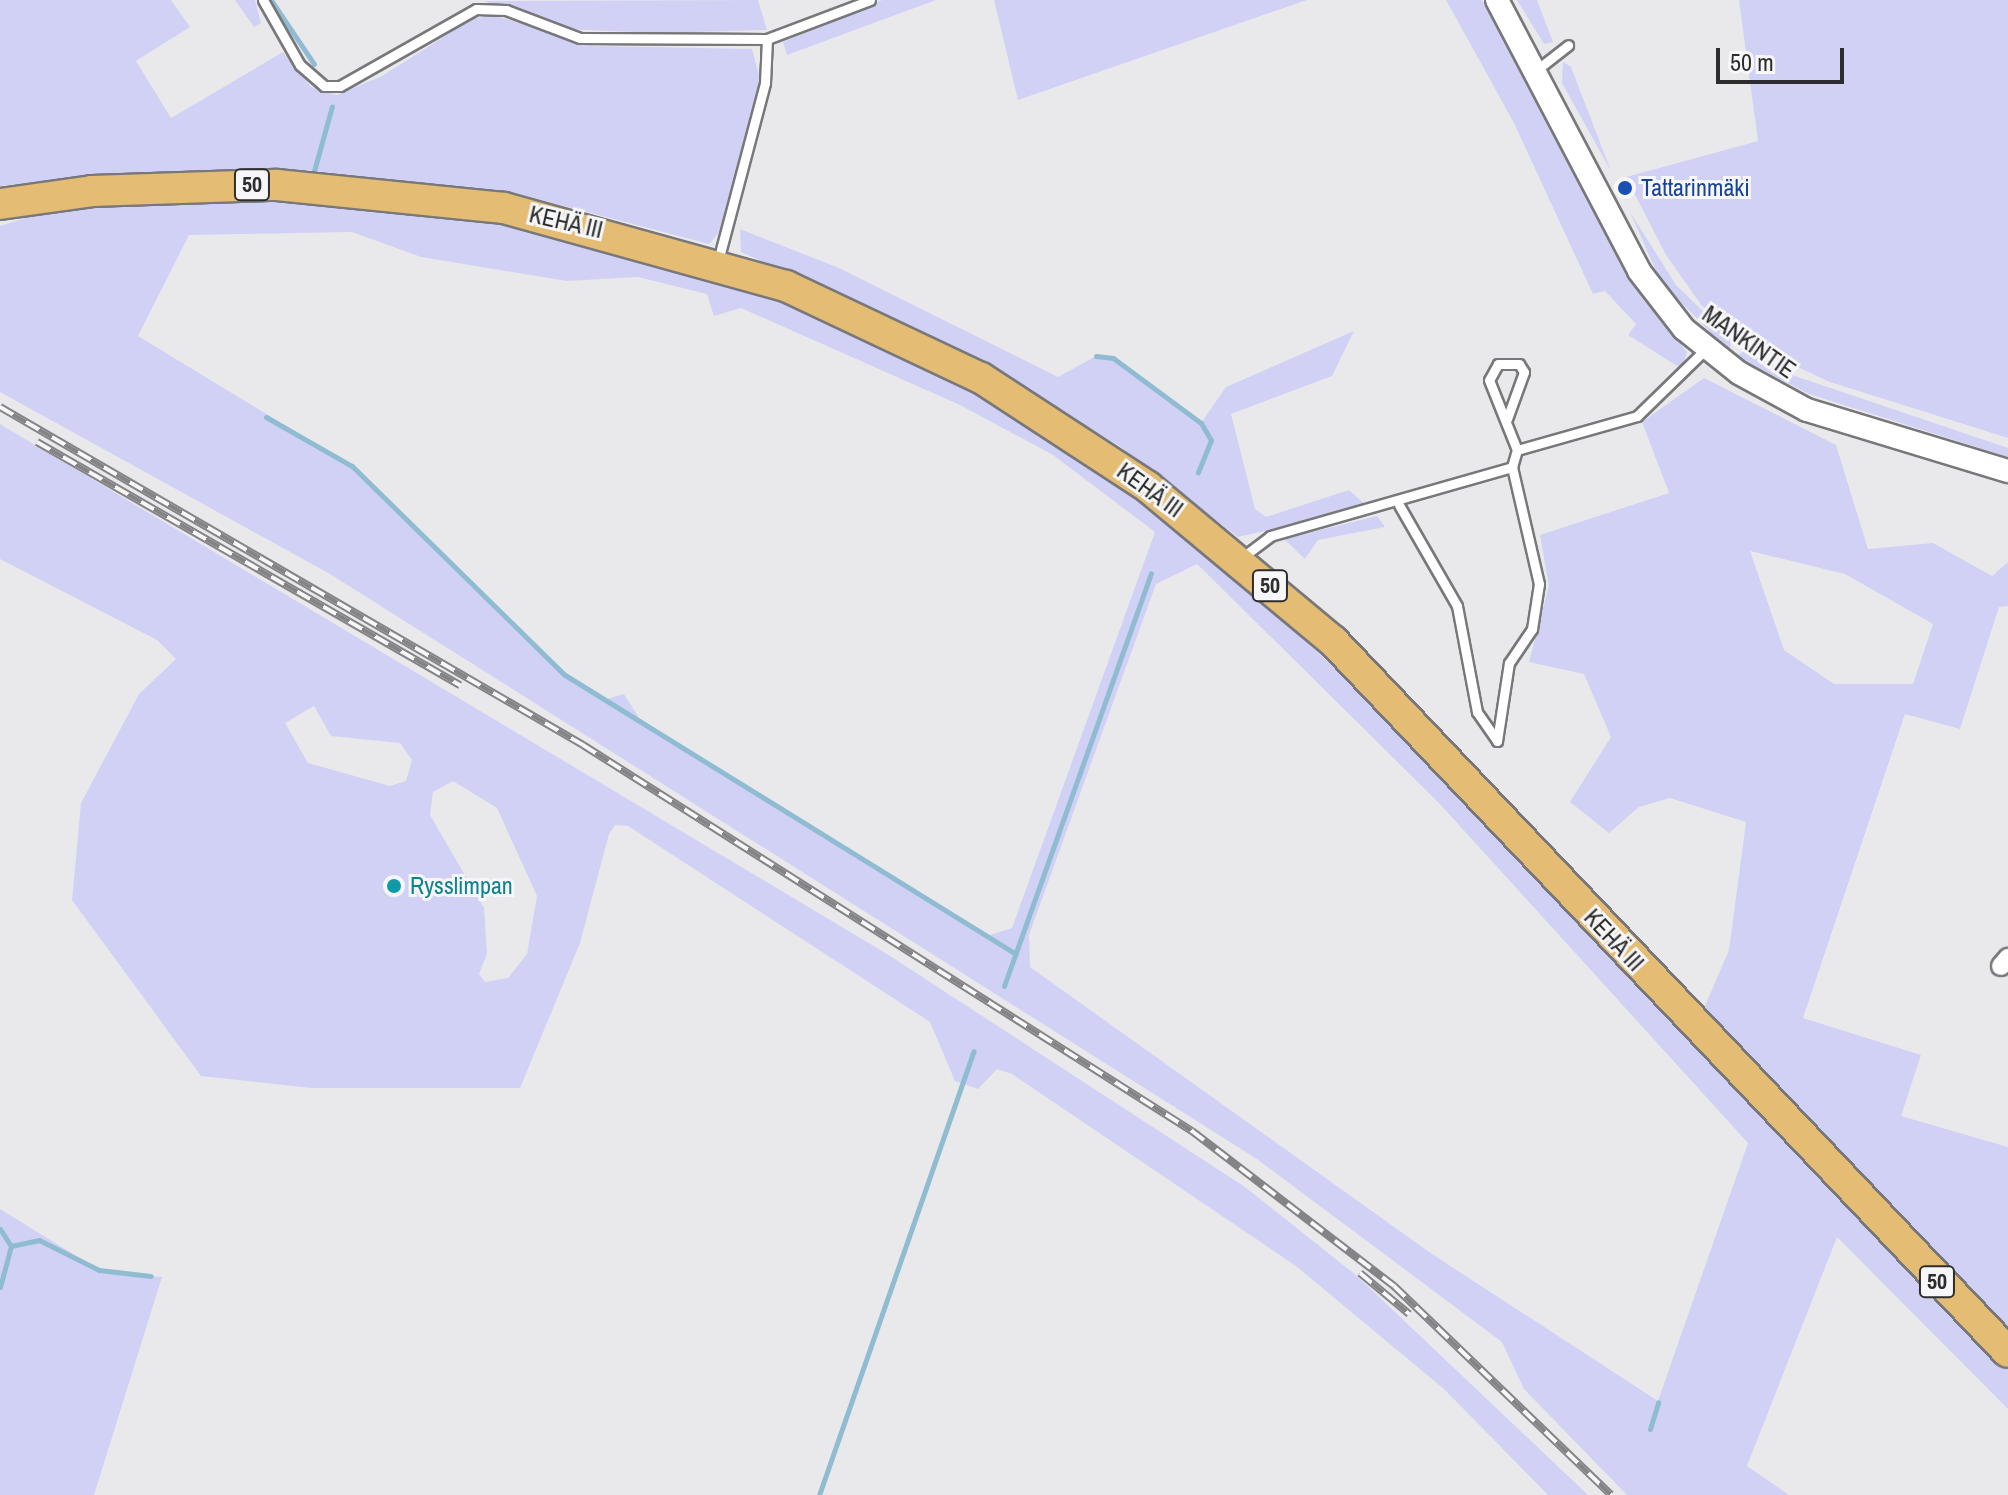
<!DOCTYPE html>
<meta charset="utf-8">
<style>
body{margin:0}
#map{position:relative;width:2008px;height:1495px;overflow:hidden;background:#e9e9ec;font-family:"Archivo Narrow",sans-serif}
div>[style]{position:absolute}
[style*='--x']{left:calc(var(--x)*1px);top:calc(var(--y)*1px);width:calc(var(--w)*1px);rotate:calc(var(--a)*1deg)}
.green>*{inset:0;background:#d1d1f5}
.stream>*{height:5px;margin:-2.5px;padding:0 2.5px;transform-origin:2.5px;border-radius:2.5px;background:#90bcd2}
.roads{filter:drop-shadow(2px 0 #78787b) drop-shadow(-2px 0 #78787b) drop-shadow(0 2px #78787b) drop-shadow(0 -2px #78787b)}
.service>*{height:9px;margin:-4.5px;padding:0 4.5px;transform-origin:4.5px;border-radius:4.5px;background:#fff}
.minor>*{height:18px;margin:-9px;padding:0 9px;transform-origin:9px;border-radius:9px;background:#fff}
.tertiary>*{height:22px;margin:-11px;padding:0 11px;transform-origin:11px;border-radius:11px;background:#fff}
.trunk>*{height:30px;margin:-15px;padding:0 15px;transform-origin:15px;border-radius:15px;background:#e4bc74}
.rail>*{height:8px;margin-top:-4px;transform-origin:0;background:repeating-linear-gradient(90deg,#f7f7f9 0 15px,#848486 0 30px);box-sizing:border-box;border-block:2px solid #848486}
.dots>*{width:22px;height:22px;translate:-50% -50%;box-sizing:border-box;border:4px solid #f7f7f9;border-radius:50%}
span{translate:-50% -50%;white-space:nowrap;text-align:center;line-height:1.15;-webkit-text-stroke:6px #f7f7f9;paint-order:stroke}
.shield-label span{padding:2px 6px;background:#f7f7f9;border:2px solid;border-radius:6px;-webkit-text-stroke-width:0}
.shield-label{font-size:22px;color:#2d2d2e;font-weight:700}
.transit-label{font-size:24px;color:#164399}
.left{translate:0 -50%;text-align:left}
.street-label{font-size:24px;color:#2d2d2e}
.culture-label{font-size:24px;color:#0d838f}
.scale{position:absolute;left:1716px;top:48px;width:128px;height:36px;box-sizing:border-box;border:4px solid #2d2d2e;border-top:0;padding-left:10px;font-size:24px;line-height:28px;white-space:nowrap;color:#2d2d2e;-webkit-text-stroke:6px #f7f7f9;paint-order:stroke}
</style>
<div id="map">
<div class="green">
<i style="clip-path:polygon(0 0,171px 0,190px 27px,136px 61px,171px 118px,283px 52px,311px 87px,337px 95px,382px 76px,472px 19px,493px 15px,596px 46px,752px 49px,760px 79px,723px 228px,709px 244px,515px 193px,305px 170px,97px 175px,0 186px)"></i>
<i style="clip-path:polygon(235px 0,255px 0,261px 23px,254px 27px)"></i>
<i style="clip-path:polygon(758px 0,767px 30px,656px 33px,566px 29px,484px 1px)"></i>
<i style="clip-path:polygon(882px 0,936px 0,787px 55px,783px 42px)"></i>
<i style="clip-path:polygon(994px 0,1307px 0,1018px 100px)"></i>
<i style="clip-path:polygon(1446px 0,1482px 0,1497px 21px,1633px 284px,1687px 352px,1682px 369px,1628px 335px,1636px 324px,1605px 291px,1593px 294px,1514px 123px)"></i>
<i style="clip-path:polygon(1517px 0,1537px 0,1553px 42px,1544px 44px)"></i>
<i style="clip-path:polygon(1739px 0,2008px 0,2008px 438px,1830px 382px,1753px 346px,1702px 306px,1666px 255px,1626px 177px,1758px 141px)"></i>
<i style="clip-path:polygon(1563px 62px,1571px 67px,1611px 171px,1562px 83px)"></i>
<i style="clip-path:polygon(evenodd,185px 199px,375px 202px,557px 231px,710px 274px,870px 337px,1032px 422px,1158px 507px,1394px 722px,2008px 1370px,2008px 1409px,1837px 1237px,1747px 1466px,1789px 1495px,1627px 1495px,1524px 1389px,1502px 1342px,1257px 1159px,330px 574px,0 392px,0 226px,57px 208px,185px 199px,352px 232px,421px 257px,567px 281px,638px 277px,707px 294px,714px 316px,741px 308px,960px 405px,1053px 455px,1155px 532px,1012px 928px,984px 937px,639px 718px,624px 694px,607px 699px,565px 675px,352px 466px,138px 336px,189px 235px,352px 232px,185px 199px,1197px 564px,1438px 802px,1748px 1143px,1658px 1401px,1432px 1254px,1030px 967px,1029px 935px,1156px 584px,1197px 564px)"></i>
<i style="clip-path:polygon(1630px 212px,1676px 285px,1732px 339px,1729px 351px,1661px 282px)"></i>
<i style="clip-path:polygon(740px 229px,839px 268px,1058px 377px,1096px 356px,1113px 358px,1201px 423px,1226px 387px,1354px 331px,1332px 376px,1231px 414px,1255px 509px,1266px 517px,1349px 490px,1368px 507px,1238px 537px,1118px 445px,951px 345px,741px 252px)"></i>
<i style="clip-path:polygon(1746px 349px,1792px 375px,2008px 448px,2008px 457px,1809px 394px,1736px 357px)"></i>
<i style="clip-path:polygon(evenodd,1704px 378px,1836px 445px,1868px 549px,1933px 543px,1992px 576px,2008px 562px,2008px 606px,1999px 607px,1960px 729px,1905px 714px,1803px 1018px,1921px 1055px,1901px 1116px,2008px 1147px,2008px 1331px,1702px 1013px,1729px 950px,1746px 822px,1670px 798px,1639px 807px,1609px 833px,1570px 802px,1611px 737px,1584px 674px,1529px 662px,1549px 586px,1540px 535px,1669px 493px,1642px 422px,1704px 378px,1750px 551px,1845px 574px,1933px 624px,1913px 684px,1834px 684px,1784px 650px,1750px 551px)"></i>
<i style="clip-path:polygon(evenodd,0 424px,887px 954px,1245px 1187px,1357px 1276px,1588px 1495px,1548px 1495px,1444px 1389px,1296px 1266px,1012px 1074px,997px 1069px,978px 1089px,955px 1081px,930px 1022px,628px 826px,615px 825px,609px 834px,580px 943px,520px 1088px,311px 1088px,201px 1076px,72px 900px,81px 803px,139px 694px,176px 659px,157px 640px,0 559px,0 424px,314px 706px,331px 736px,400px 743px,412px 760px,406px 781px,390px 786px,308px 763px,285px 723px,314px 706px,0 424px,453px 781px,497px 808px,537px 896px,527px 954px,508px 978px,485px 982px,479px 974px,487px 954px,484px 908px,430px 815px,433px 792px,453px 781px)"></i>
<i style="clip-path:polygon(1377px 516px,1385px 527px,1318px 540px,1305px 559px,1284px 539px)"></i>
<i style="clip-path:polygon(0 1209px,99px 1270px,162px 1277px,94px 1495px,0 1495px)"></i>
</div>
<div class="stream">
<i style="--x:271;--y:0;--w:77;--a:56.1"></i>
<i style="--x:314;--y:171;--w:67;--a:-74.5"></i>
<i style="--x:1096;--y:356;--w:17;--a:7"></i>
<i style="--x:1113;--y:358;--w:109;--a:36.5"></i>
<i style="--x:1201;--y:423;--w:20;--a:60"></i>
<i style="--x:1211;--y:440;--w:35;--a:112"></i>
<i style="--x:266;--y:417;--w:99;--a:29.7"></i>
<i style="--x:352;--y:466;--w:298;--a:44.5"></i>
<i style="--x:565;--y:675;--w:530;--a:31.74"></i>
<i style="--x:1004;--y:986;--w:438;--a:-70.4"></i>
<i style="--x:0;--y:1229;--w:20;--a:57"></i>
<i style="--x:0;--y:1287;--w:42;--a:-75"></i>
<i style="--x:11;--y:1246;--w:29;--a:-12"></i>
<i style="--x:39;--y:1240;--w:67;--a:26.6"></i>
<i style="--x:99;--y:1270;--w:52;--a:6.6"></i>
<i style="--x:1650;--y:1429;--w:28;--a:-73"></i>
<i style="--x:819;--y:1495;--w:470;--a:-70.8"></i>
</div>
<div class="roads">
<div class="service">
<i style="--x:263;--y:0;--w:75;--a:60.4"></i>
<i style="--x:300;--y:65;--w:32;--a:41"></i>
<i style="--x:324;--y:86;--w:16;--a:0"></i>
<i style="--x:340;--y:86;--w:156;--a:-29.5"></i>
<i style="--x:476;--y:9;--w:30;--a:2"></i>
<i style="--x:506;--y:10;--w:79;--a:20.7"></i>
<i style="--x:580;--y:38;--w:187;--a:0.3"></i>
<i style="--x:767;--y:39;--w:110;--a:-20.7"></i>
<i style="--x:1539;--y:68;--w:37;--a:-38"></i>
<i style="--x:718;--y:261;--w:184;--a:-75.2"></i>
<i style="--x:765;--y:83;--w:44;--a:-87.4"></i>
<i style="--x:1507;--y:419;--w:50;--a:-70.1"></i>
<i style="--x:1524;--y:372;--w:9;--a:-122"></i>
<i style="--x:1519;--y:364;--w:21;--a:180"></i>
<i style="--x:1498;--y:364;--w:18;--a:119"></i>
<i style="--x:1489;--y:380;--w:75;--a:68.2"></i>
<i style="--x:1517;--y:450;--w:125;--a:-15.8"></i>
<i style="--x:1637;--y:416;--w:96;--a:-44.2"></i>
<i style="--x:1399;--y:505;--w:116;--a:60.1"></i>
<i style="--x:1457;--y:606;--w:108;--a:79.3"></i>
<i style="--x:1477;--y:712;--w:35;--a:55"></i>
<i style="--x:1240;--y:559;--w:38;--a:-37"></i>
<i style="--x:1270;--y:536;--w:252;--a:-15.9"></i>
<i style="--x:1512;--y:467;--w:18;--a:-74"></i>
<i style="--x:1497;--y:741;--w:79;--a:-81.3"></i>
<i style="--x:1509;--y:663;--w:41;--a:-55.9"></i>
<i style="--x:1532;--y:629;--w:46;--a:-81.2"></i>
<i style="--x:1539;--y:584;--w:120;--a:-103"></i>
</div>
<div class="minor">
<i style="--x:2001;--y:966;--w:11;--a:-49"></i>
</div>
<div class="tertiary">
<i style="--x:1497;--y:0;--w:306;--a:62.3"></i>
<i style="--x:1639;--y:271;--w:73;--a:52.2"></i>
<i style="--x:1684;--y:329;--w:70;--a:38.7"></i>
<i style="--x:1739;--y:373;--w:77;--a:28.6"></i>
<i style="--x:1807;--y:410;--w:210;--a:16.9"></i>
</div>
<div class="trunk">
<i style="--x:0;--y:204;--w:93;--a:-8"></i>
<i style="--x:92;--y:191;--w:185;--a:-1.9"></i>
<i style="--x:277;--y:185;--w:228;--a:5.8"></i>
<i style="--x:504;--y:208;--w:293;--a:15.5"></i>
<i style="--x:786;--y:286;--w:216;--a:25.3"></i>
<i style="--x:981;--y:378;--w:199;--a:33.1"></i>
<i style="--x:1148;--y:487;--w:241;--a:39.8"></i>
<i style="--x:1333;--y:641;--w:980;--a:46.49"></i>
</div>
</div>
<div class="rail">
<i style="--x:0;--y:407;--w:674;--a:30.1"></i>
<i style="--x:583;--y:745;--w:721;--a:32.37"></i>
<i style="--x:1192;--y:1131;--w:255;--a:37.5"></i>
<i style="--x:1394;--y:1286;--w:301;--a:43.9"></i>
<i style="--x:37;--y:442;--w:488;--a:29.9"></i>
<i style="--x:1360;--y:1273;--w:64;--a:39.9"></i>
</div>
<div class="dots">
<i style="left:1625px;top:188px;background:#1a4fb4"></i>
<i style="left:394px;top:886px;background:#0f9aa8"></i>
</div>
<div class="shield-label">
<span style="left:252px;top:185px">50</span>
<span style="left:1270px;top:586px">50</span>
<span style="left:1937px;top:1282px">50</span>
</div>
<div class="transit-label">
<span class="left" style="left:1641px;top:188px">Tattarinmäki</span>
</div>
<div class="street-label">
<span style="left:566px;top:222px;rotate:13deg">KEHÄ III</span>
<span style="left:1749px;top:342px;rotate:35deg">MANKINTIE</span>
<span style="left:1150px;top:490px;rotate:36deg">KEHÄ III</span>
<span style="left:1614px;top:940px;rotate:47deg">KEHÄ III</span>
</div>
<div class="culture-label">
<span class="left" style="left:410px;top:886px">Rysslimpan</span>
</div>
<div class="scale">50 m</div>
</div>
